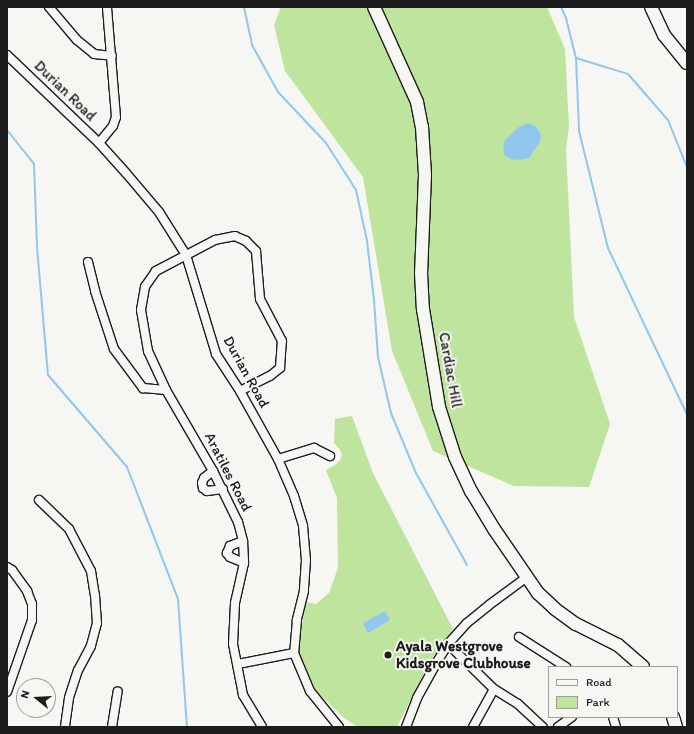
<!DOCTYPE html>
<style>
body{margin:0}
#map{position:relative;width:694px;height:734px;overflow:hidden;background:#f6f6f2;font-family:Itim,sans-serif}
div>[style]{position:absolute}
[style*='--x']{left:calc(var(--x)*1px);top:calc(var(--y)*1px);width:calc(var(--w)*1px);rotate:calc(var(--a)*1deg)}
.green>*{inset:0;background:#bee49e}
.water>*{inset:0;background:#8fc7ee}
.stream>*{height:2px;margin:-1px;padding:0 1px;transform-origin:1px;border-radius:1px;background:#8fc7ee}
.roads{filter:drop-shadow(1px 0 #1c1c1c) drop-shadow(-1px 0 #1c1c1c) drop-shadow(0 1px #1c1c1c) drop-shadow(0 -1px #1c1c1c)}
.street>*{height:8px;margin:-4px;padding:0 4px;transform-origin:4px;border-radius:4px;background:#f6f6f2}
.secondary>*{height:12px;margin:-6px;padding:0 6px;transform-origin:6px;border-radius:6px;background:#f6f6f2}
.dots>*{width:11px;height:11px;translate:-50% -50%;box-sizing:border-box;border:2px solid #f6f6f2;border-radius:50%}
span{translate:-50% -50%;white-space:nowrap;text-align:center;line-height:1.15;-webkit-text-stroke:4px #f6f6f2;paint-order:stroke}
.street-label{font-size:15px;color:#1c1c1c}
.poi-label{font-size:15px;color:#1c1c1c;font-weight:700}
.left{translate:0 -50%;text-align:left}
.frame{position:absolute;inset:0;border:8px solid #1c1c1c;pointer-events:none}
.legend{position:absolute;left:548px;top:666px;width:130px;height:52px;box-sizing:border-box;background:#f6f6f2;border:1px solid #9f9f9c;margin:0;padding:5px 7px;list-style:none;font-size:12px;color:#1c1c1c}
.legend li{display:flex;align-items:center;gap:8px;height:20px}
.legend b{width:20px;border:1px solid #9f9f9c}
.north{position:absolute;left:16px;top:678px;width:40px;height:40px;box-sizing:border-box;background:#f6f6f2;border:1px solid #9f9f9c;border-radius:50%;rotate:288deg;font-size:11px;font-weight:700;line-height:16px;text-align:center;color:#1c1c1c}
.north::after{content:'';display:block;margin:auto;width:14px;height:18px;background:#1c1c1c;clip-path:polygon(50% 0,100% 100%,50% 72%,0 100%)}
</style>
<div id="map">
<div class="green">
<i style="clip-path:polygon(281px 7px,547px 7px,565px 49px,569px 127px,566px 149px,574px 317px,610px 424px,589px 487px,514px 486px,433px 451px,392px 351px,363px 177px,285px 71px,274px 25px)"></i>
<i style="clip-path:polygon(352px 416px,373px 473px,453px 629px,430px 661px,397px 727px,358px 727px,344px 718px,315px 690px,299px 653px,305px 602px,316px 604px,329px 593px,338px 568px,337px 498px,326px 470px,335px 465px,340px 460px,342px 455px,340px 450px,334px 443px,335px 419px)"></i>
</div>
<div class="water">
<i style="clip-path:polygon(528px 123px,535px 126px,541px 134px,540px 142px,529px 158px,518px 160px,511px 159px,505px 156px,503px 149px,505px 140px,519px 127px)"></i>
<i style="clip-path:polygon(385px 611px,390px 620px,368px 633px,363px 623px)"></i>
</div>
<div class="stream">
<i style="--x:244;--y:7;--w:39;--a:78"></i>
<i style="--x:252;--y:45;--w:54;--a:61"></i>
<i style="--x:278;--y:92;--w:70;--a:46.7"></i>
<i style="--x:326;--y:143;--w:56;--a:57.4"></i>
<i style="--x:356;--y:190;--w:52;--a:77.8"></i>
<i style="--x:367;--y:241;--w:59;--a:83.2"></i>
<i style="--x:374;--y:300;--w:57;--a:86"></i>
<i style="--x:378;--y:357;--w:57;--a:76.9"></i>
<i style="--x:391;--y:413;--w:65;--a:67.4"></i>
<i style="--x:416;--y:473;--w:105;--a:61"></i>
<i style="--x:561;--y:7;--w:12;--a:66"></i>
<i style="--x:566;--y:18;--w:41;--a:76"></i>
<i style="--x:576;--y:58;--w:73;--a:87.6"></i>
<i style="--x:579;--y:131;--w:121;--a:76.1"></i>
<i style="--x:608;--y:248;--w:184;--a:64.6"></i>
<i style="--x:576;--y:58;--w:54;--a:17.1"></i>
<i style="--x:628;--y:74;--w:61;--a:49"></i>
<i style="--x:668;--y:120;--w:51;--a:68"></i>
<i style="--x:7;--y:130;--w:43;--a:51.5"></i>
<i style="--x:34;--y:164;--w:83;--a:87.9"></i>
<i style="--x:37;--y:247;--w:128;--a:85.1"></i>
<i style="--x:48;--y:375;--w:121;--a:49.3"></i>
<i style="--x:127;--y:467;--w:142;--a:68.9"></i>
<i style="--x:178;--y:599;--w:128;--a:86"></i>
</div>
<div class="roads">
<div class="street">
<i style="--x:49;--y:7;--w:43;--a:49.7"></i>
<i style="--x:77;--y:40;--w:22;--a:39"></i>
<i style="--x:94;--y:54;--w:18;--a:6"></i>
<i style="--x:7;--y:55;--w:127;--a:43.7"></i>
<i style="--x:99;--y:143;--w:40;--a:48"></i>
<i style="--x:126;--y:173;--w:51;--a:49.8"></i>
<i style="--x:159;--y:212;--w:51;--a:57.9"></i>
<i style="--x:186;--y:255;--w:103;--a:73.1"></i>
<i style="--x:216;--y:354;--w:44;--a:57"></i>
<i style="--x:240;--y:391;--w:78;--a:60.8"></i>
<i style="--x:278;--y:459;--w:40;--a:66.6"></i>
<i style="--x:294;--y:496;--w:31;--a:73"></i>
<i style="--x:303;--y:526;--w:34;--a:85"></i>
<i style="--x:306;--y:560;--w:31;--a:94"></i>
<i style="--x:304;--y:591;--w:30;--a:104"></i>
<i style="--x:297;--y:620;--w:33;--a:95"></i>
<i style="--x:294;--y:653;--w:41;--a:67.2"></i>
<i style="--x:310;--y:691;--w:46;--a:51.1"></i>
<i style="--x:99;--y:143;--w:22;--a:-51"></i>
<i style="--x:113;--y:126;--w:9;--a:-72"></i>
<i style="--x:116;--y:117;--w:110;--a:-94.7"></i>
<i style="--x:88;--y:262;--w:30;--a:76"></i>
<i style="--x:95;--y:291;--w:61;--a:71.9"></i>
<i style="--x:114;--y:349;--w:49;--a:53.4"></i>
<i style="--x:143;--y:388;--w:23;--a:5"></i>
<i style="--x:240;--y:391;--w:34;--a:-27"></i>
<i style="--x:270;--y:376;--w:13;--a:-39"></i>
<i style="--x:280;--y:368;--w:27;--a:-86"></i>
<i style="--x:282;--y:341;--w:47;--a:-117.6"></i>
<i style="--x:260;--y:299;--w:48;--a:-94.8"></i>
<i style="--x:256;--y:251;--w:14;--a:-135"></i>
<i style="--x:246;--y:241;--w:12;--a:-156"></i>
<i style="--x:235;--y:236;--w:20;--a:169"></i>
<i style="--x:215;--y:240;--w:67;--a:152.3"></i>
<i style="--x:156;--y:271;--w:19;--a:125"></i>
<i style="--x:145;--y:287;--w:23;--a:100"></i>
<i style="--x:141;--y:310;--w:42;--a:80.3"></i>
<i style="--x:148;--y:351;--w:43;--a:65.2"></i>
<i style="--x:166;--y:390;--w:94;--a:59.9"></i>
<i style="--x:213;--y:471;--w:57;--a:63.9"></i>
<i style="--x:238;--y:522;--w:20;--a:75"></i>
<i style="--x:243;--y:541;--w:22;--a:87"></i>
<i style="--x:244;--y:563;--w:41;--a:102.7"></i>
<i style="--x:235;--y:603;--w:41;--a:92.8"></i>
<i style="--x:233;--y:644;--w:52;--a:78.9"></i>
<i style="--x:243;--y:695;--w:37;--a:59"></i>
<i style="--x:278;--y:459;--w:38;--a:-17"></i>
<i style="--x:314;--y:448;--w:18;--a:27"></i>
<i style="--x:213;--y:471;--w:11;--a:142"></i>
<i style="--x:204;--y:478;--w:5;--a:112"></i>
<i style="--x:202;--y:483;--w:5;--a:79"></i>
<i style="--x:203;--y:488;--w:5;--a:37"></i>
<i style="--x:207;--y:491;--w:16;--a:-7"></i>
<i style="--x:39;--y:500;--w:42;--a:44"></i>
<i style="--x:69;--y:529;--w:47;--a:62.4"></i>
<i style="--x:91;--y:571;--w:24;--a:81"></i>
<i style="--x:95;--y:595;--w:28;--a:86"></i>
<i style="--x:97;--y:623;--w:24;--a:105"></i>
<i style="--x:91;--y:646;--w:27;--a:118"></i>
<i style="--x:78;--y:670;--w:29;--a:108"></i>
<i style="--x:69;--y:698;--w:29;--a:98"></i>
<i style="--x:243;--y:541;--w:14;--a:159"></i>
<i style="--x:230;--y:546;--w:8;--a:113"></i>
<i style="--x:227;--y:553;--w:5;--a:53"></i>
<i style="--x:230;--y:557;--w:15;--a:23"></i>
<i style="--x:7;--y:567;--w:6;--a:31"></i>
<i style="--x:12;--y:570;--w:26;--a:54"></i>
<i style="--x:27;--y:591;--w:14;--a:69"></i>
<i style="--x:32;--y:604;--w:16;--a:90"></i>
<i style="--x:32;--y:620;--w:76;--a:109.1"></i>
<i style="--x:519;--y:637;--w:56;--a:32.6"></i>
<i style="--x:448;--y:644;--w:64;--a:44.4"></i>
<i style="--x:494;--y:689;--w:28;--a:32"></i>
<i style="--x:518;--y:704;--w:34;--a:43"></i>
<i style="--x:238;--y:664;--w:57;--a:-11.1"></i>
<i style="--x:613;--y:717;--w:10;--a:73"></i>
<i style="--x:112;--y:727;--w:36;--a:-81"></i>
<i style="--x:406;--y:727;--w:31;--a:-69"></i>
<i style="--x:417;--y:698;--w:38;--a:-61"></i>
<i style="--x:435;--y:665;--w:25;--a:-58"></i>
<i style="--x:448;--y:644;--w:28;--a:-48"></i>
<i style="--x:467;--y:623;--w:28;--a:-39"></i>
<i style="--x:489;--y:605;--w:47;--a:-36.4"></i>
<i style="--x:473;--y:727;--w:43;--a:-61.1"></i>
<i style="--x:558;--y:727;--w:17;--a:-36"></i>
</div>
<div class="secondary">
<i style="--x:374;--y:7;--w:104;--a:65.6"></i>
<i style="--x:417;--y:102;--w:25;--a:79"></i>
<i style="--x:422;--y:127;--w:48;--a:86.4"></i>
<i style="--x:425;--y:175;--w:98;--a:92.3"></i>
<i style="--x:421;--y:273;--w:36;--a:87"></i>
<i style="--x:423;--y:309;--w:99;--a:80.7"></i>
<i style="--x:439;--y:407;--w:52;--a:72.3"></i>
<i style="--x:455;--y:457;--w:38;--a:65"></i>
<i style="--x:471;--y:491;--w:44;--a:58.8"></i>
<i style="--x:494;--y:529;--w:78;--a:55.5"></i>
<i style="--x:538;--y:593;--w:23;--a:43"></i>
<i style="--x:555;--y:609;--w:26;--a:36"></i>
<i style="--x:576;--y:624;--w:47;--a:26.6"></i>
<i style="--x:618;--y:645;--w:33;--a:41"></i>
<i style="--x:651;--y:7;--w:31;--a:65"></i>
<i style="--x:664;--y:35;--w:36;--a:51"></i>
<i style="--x:673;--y:717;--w:10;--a:73"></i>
</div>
</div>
<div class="dots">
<i style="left:388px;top:655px;background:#1c1c1c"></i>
</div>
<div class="street-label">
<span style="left:65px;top:91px;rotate:44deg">Durian Road</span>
<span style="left:450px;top:370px;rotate:80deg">Cardiac Hill</span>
<span style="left:246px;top:372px;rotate:61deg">Durian Road</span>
<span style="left:228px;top:472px;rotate:63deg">Aratiles Road</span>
</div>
<div class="poi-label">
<span class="left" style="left:396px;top:655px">Ayala Westgrove<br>Kidsgrove Clubhouse</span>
</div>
<div class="frame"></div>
<ul class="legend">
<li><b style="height:5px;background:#f6f6f2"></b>Road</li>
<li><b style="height:11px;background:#bee49e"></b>Park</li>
</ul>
<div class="north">N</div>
</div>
